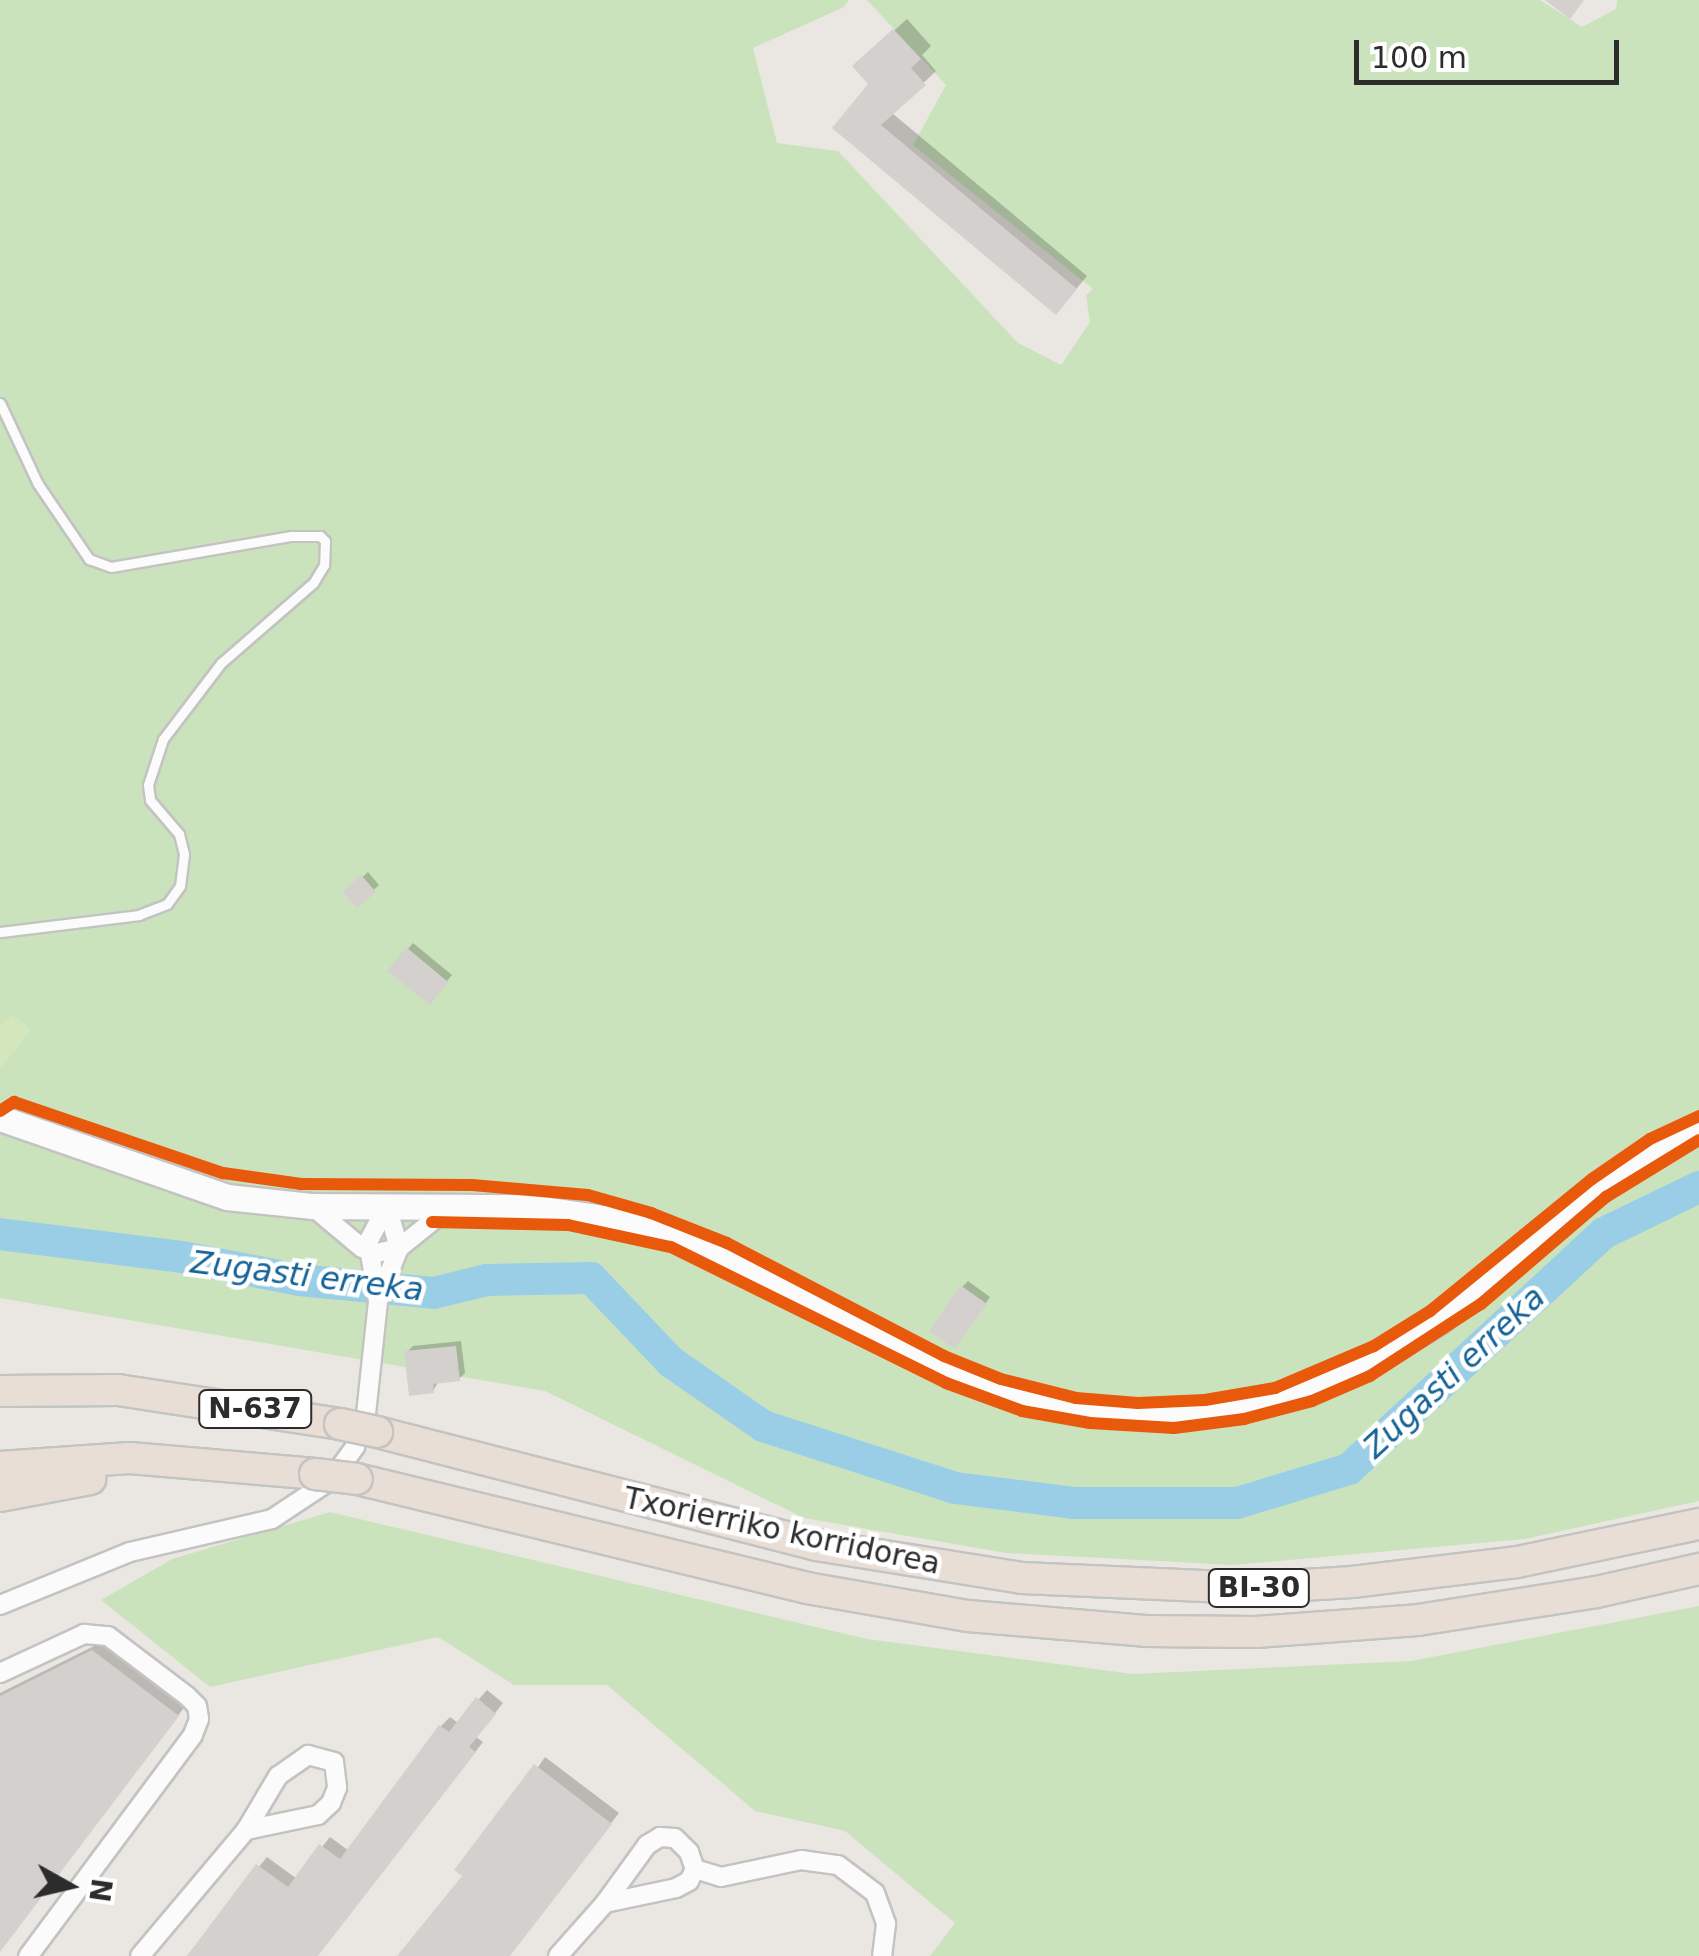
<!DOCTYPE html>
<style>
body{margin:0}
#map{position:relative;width:1699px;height:1956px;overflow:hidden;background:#eae7e2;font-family:"DejaVu Sans",sans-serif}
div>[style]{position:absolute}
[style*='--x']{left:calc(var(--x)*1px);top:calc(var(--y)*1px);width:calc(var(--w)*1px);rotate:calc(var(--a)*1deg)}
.green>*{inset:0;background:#cbe3bd}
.pitch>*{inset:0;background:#d4e6bb}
.shadow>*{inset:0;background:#0003}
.river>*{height:32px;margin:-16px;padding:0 16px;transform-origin:16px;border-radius:16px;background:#9acee6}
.building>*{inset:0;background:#d3d0cd}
.roads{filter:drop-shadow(2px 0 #c3c3c2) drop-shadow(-2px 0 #c3c3c2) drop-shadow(0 2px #c3c3c2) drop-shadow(0 -2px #c3c3c2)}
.lane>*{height:9px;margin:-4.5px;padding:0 4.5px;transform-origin:4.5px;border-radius:4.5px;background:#fcfbfb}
.street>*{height:18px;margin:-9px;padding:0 9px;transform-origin:9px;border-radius:9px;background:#fcfbfb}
.secondary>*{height:25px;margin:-12.5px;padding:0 12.5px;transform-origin:12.5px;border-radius:12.5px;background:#fcfbfb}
.highway>*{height:30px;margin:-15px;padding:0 15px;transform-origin:15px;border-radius:15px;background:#e8ded5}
.bridges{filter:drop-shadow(2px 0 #c6c4c2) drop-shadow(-2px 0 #c6c4c2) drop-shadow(0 2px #c6c4c2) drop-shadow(0 -2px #c6c4c2)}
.highway-bridge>*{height:30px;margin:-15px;padding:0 15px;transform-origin:15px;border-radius:15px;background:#e8ded5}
.cycleway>*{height:12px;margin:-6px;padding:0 6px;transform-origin:6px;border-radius:6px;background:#e8590c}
span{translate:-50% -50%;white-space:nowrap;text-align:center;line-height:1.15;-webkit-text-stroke:9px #fff;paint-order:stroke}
.shield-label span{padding:2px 8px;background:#fff;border:2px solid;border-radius:8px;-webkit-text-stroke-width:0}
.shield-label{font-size:28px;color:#2c2c2c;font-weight:700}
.street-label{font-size:30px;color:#2c2c2c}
.water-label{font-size:32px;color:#156397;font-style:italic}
.north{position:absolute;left:20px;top:1836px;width:100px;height:100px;-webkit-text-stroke:8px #fff;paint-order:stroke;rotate:98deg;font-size:28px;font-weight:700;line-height:40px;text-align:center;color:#2c2c2c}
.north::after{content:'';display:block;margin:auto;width:35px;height:45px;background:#2c2c2c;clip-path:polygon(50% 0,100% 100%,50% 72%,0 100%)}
.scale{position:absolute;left:1354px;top:40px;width:265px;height:45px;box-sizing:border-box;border:5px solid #2c2c2c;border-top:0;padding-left:12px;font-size:30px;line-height:35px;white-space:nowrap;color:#2c2c2c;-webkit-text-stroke:8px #fff;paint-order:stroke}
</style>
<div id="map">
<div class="green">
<i style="clip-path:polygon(0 0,849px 0,844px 7px,753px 48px,777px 143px,838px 151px,1018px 343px,1061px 365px,1090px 322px,1086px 295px,1093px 289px,913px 145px,946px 85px,867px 0,1540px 0,1582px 27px,1616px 9px,1617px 0,1699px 0,1699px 1501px,1525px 1539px,1232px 1565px,1006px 1553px,804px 1518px,545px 1391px,0 1298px)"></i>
<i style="clip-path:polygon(330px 1512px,867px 1639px,1133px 1674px,1411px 1661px,1699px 1606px,1699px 1956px,930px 1956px,955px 1923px,845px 1831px,755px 1811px,607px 1685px,514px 1685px,438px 1637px,210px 1687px,101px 1600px,172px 1559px)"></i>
</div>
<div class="pitch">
<i style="clip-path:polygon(13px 1015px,31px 1030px,0 1069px,0 1026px)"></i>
</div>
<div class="shadow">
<i style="clip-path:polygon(907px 19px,931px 46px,922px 55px,936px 71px,892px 113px,1087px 276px,1067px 300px,836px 127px,871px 84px,867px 55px)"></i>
<i style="clip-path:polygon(368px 872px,379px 885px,358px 905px,346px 892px)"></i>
<i style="clip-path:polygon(413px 943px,452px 975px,435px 996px,408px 949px)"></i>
<i style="clip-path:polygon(968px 1281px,990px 1297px,960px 1340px,962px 1287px)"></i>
<i style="clip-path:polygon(461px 1341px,465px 1373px,459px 1379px,439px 1381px,433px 1391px,407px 1352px,413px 1346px)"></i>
<i style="clip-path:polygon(102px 1642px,186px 1705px,0 1951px,0 1693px)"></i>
<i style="clip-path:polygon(487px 1690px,503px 1703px,476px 1737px,483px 1742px,317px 1956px,187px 1956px,267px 1857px,297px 1879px,330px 1837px,349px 1851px,441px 1726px,450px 1717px,458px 1723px)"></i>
<i style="clip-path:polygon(545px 1757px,619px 1813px,507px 1956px,401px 1956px,465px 1875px)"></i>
</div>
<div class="river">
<i style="--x:0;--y:1234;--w:183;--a:7.2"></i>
<i style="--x:182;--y:1257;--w:119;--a:11.1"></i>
<i style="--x:299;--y:1280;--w:135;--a:5.5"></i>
<i style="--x:433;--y:1293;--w:56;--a:-13.5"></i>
<i style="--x:487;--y:1280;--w:104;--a:-1.1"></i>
<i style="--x:591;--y:1278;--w:116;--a:46.4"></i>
<i style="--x:671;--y:1362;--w:112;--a:34.8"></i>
<i style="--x:763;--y:1426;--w:202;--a:17.9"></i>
<i style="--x:955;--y:1488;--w:119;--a:7.2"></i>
<i style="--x:1073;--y:1503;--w:164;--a:0"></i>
<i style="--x:1237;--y:1503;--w:117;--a:-16.9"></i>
<i style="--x:1349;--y:1469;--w:347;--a:-42.8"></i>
<i style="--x:1604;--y:1233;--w:106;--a:-25.8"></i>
</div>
<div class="building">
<i style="clip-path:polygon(1545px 0,1584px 0,1570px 19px)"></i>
<i style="clip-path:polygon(893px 29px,921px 59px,911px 68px,926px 85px,881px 125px,1077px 289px,1056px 315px,832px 128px,868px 84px,852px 66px)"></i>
<i style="clip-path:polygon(361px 875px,376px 892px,357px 908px,342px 892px)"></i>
<i style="clip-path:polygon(406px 947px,448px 982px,430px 1005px,387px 971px)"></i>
<i style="clip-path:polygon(960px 1285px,987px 1304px,955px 1349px,929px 1331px)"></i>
<i style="clip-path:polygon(456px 1346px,460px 1381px,433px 1384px,434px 1393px,409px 1396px,404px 1351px)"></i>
<i style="clip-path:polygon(92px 1650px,179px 1716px,0 1952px,0 1696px)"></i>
<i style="clip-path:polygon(476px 1697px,496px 1714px,469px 1747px,476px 1752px,318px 1956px,187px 1956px,256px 1864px,288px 1887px,319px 1844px,340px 1859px,439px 1725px,449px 1732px)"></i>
<i style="clip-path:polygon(534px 1764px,612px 1824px,510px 1956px,397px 1956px,462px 1876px,454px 1870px)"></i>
</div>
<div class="roads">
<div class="lane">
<i style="--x:0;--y:403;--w:89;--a:64.9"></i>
<i style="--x:38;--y:484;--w:91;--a:55.8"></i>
<i style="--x:89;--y:559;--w:23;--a:20"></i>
<i style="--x:111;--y:567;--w:183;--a:-9.8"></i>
<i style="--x:291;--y:536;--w:29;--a:0"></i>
<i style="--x:320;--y:536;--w:7;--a:45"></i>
<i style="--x:325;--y:541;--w:24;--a:92"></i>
<i style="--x:324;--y:565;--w:21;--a:121"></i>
<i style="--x:313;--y:583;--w:122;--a:139"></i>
<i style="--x:221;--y:663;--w:96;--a:127.3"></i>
<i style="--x:163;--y:739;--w:48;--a:108.1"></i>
<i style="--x:148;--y:785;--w:15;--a:82"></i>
<i style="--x:150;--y:800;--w:45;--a:49.5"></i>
<i style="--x:179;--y:834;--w:21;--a:76"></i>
<i style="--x:184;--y:854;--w:32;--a:97"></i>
<i style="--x:180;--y:886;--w:22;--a:126"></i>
<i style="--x:167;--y:904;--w:30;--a:159"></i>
<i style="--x:139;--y:915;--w:140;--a:173"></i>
</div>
<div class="street">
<i style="--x:312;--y:1206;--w:65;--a:40"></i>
<i style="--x:362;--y:1248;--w:16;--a:18"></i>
<i style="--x:377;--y:1253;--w:23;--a:-13"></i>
<i style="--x:399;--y:1248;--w:67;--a:-38.9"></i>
<i style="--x:378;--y:1301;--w:60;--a:-99.6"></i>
<i style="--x:368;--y:1242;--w:41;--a:-62.2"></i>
<i style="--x:0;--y:1605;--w:140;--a:-22.2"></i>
<i style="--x:130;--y:1552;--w:146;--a:-13.1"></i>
<i style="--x:272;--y:1519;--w:71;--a:-33.5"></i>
<i style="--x:331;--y:1480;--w:41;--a:-54"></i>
<i style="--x:355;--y:1447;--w:35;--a:-72"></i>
<i style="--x:366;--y:1414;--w:114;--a:-83.9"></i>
<i style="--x:378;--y:1301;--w:57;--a:-68.4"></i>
<i style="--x:399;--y:1248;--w:44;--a:-105.9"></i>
<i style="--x:0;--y:1673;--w:93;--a:-24.9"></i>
<i style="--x:84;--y:1634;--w:24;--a:5"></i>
<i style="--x:108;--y:1636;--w:99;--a:37.2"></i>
<i style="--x:187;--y:1696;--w:14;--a:45"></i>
<i style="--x:197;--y:1706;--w:13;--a:81"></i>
<i style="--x:199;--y:1719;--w:17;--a:111"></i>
<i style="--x:193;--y:1735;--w:276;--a:126.7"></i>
<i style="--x:695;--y:1869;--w:27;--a:17"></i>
<i style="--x:721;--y:1877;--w:82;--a:-12"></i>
<i style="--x:801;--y:1860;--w:37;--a:8"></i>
<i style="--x:838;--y:1865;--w:46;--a:37.1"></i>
<i style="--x:875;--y:1893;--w:33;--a:70"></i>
<i style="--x:886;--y:1924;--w:32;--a:97"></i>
<i style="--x:605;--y:1903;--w:72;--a:-54.1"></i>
<i style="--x:647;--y:1845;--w:15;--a:-32"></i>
<i style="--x:660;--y:1837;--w:15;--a:4"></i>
<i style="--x:675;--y:1838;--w:20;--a:45"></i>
<i style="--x:689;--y:1852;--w:18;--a:71"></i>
<i style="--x:140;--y:1956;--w:165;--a:-49.9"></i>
<i style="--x:246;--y:1830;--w:63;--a:-59.3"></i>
<i style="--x:278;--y:1776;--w:37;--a:-35"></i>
<i style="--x:308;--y:1755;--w:27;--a:15"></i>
<i style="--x:334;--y:1762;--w:26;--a:83"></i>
<i style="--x:337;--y:1788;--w:16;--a:112"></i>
<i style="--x:331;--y:1803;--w:18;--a:137"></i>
<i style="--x:318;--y:1815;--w:74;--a:168.2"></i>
<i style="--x:558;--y:1956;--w:71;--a:-48.4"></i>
<i style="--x:605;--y:1903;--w:73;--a:-11.9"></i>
<i style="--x:676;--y:1888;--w:15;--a:-28"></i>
<i style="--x:689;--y:1881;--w:13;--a:-63"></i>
</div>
<div class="secondary">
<i style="--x:0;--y:1118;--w:240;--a:19.2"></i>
<i style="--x:227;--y:1197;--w:84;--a:6.1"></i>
<i style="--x:311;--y:1206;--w:218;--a:0.3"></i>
<i style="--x:529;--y:1207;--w:104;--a:8.3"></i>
<i style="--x:632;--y:1222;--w:70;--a:19.2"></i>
<i style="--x:698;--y:1245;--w:310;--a:26.4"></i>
<i style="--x:976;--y:1383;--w:119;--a:14.6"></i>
<i style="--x:1091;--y:1413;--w:70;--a:2.5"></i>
<i style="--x:1161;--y:1416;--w:77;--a:-5.9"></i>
<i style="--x:1238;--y:1408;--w:43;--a:-13.4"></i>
<i style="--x:1280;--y:1398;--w:108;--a:-22.3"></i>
<i style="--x:1380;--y:1357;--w:70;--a:-31.7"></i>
<i style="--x:1440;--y:1320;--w:215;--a:-39.5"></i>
<i style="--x:1606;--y:1183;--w:59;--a:-34"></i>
<i style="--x:1655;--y:1150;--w:49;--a:-25.5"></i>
</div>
<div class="highway">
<i style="--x:0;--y:1391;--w:118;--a:-0.5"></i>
<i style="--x:118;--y:1390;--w:225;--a:8.7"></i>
<i style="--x:377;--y:1432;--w:453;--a:14.4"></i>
<i style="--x:816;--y:1545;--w:209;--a:9.1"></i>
<i style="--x:1022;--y:1578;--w:233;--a:2.5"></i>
<i style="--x:1255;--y:1588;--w:97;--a:-3.5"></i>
<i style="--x:1352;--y:1582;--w:166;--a:-6.9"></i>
<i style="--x:1517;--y:1562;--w:186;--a:-11.8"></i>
<i style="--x:0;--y:1467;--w:130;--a:-4"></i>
<i style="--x:130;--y:1458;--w:186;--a:4.9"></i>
<i style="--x:357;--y:1479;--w:463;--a:13.6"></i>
<i style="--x:807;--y:1588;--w:163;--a:9.9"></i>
<i style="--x:968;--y:1616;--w:178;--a:4.8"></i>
<i style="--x:1145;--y:1631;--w:111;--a:0.5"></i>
<i style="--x:1256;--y:1632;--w:162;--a:-4.2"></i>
<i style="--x:1418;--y:1620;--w:180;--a:-8.9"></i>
<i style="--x:1596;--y:1592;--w:106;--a:-12.6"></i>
<i style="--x:0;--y:1496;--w:92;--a:-10.7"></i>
</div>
</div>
<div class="bridges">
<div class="highway-bridge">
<i style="--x:340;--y:1424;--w:38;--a:12"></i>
<i style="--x:315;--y:1474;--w:42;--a:6.8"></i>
</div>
</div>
<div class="cycleway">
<i style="--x:0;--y:1111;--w:17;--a:-33"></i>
<i style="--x:14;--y:1102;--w:221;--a:18.8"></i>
<i style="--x:223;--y:1173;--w:79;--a:8"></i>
<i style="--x:301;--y:1184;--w:171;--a:0.3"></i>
<i style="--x:472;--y:1185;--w:116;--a:4.9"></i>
<i style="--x:588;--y:1195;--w:66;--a:15.9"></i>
<i style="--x:651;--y:1213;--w:82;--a:21.5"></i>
<i style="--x:727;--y:1243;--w:245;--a:27.5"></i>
<i style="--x:944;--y:1356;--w:61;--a:22"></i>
<i style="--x:1001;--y:1379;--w:77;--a:14.2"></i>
<i style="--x:1076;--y:1398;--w:62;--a:4.6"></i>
<i style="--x:1138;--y:1403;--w:67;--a:-2.6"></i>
<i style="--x:1205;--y:1400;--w:71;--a:-9.7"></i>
<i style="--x:1275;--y:1388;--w:108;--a:-23"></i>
<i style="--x:1374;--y:1346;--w:66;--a:-32"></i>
<i style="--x:1430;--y:1311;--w:209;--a:-39.2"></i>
<i style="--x:1592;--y:1179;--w:70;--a:-34.6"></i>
<i style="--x:1650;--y:1139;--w:54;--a:-25.1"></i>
<i style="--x:432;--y:1222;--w:136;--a:1.3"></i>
<i style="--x:568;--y:1225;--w:105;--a:12.1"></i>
<i style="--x:671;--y:1247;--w:307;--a:26.3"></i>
<i style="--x:946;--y:1383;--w:81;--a:20.2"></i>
<i style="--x:1022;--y:1411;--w:69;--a:10"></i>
<i style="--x:1090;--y:1423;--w:84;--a:3.4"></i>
<i style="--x:1174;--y:1428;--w:71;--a:-7.3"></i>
<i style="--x:1244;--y:1419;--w:70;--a:-14.8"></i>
<i style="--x:1312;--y:1401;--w:63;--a:-23.3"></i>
<i style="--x:1370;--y:1376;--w:132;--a:-33"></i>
<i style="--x:1481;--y:1304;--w:165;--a:-40.6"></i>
<i style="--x:1606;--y:1197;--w:109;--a:-31.5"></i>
</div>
<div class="shield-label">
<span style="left:255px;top:1409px">N-637</span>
<span style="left:1259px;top:1588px">BI-30</span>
</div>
<div class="street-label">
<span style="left:782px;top:1531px;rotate:12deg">Txorierriko korridorea</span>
</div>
<div class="water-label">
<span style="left:307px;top:1276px;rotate:7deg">Zugasti erreka</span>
<span style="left:1454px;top:1372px;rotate:-43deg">Zugasti erreka</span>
</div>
<div class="north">N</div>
<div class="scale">100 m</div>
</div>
